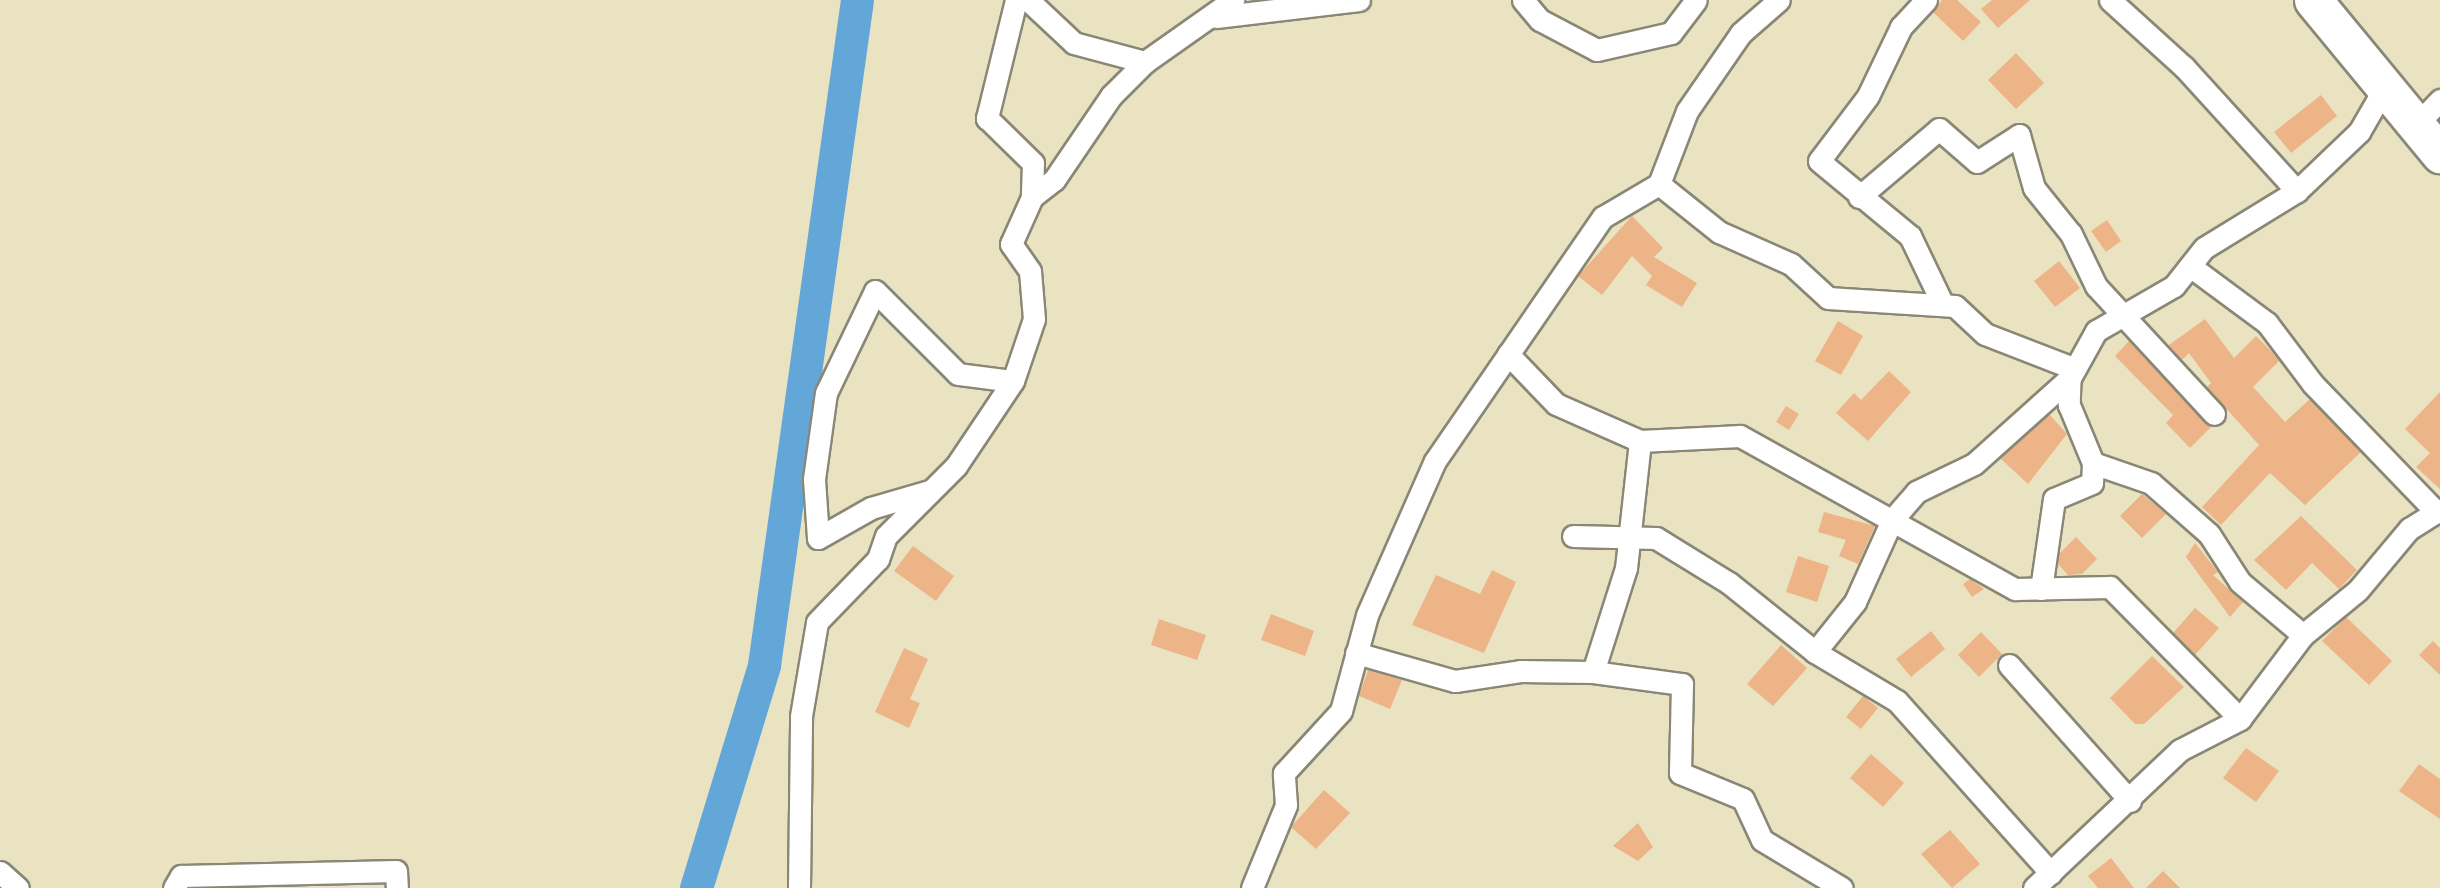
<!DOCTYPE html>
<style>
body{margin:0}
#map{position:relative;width:2440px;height:888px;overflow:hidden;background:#e9e3c2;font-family:Mynerve,sans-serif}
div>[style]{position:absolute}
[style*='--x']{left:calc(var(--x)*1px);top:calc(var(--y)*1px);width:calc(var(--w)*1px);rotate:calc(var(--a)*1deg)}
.river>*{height:33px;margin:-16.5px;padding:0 16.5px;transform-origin:16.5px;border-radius:16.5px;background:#63a7d8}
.building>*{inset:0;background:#edb487}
.roads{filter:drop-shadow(2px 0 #8a8776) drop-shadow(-2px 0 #8a8776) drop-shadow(0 2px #8a8776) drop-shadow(0 -2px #8a8776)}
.street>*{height:21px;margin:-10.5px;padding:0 10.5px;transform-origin:10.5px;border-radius:10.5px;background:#fff}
.highway>*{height:37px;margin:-18.5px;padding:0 18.5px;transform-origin:18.5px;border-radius:18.5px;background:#fff}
span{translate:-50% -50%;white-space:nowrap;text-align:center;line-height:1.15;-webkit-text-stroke:5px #fbf7ec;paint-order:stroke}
</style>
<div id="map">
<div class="river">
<i style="--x:696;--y:888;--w:233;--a:-73"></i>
<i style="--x:764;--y:665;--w:671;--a:-82.04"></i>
</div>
<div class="building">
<i style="clip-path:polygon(1942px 0,1957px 0,1981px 22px,1963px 41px,1933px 12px)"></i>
<i style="clip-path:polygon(1992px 0,2030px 0,1998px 28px,1981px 9px)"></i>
<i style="clip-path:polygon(2016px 53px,2044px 83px,2016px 109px,1988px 80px)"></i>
<i style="clip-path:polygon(2321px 95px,2337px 116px,2291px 153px,2274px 132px)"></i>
<i style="clip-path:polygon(1632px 216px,1663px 248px,1654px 257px,1697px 283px,1682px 307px,1646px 285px,1652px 276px,1632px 256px,1602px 295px,1578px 276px)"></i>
<i style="clip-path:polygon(2107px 220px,2121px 241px,2106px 252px,2091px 231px)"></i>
<i style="clip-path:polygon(2059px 261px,2080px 288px,2055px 307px,2034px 281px)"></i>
<i style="clip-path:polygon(2205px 319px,2234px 358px,2256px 336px,2273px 353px,2279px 361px,2253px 387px,2285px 422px,2310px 399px,2361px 452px,2305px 505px,2270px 473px,2221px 525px,2202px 507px,2259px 445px,2207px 387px,2211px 383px,2189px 353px,2182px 360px,2169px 345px)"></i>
<i style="clip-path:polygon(1838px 321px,1863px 336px,1841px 375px,1815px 361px)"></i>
<i style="clip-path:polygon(2129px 341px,2211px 427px,2190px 448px,2166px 423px,2173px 415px,2115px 356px)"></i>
<i style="clip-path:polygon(1889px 371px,1911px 392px,1868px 441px,1836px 413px,1854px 393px,1861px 400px)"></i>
<i style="clip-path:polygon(2440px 392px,2440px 489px,2416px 467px,2430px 453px,2405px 429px)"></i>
<i style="clip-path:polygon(1786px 406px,1799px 414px,1789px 430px,1776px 422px)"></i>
<i style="clip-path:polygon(2049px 414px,2067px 434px,2028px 484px,2000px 458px)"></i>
<i style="clip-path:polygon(2142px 494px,2166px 514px,2142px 538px,2120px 516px)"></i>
<i style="clip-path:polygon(1824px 512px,1875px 526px,1858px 564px,1839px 556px,1846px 540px,1818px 532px)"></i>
<i style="clip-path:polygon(2301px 516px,2357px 570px,2339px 589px,2312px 563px,2286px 590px,2254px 560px)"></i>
<i style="clip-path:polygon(2076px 537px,2097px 559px,2082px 574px,2068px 575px,2058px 564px,2059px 554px)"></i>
<i style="clip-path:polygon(2195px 543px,2218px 572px,2213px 575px,2243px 602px,2230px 617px,2186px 557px)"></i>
<i style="clip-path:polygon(913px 546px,954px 576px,936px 601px,894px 571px)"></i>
<i style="clip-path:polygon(1798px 556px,1829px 566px,1817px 602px,1786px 592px)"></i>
<i style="clip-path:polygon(1492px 570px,1516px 582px,1484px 653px,1412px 625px,1436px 575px,1480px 594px)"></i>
<i style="clip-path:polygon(1970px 579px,1984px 589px,1972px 597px,1963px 584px)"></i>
<i style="clip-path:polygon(2195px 608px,2219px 628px,2195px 655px,2173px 633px)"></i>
<i style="clip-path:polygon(1271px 614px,1314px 631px,1305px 656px,1261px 640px)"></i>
<i style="clip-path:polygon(2346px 617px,2392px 661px,2369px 685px,2322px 641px)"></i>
<i style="clip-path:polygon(1159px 619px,1206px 635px,1197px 660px,1151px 645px)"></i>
<i style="clip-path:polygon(1931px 631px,1945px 649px,1911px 677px,1896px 659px)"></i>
<i style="clip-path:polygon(1981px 632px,2002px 654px,1979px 677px,1958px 655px)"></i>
<i style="clip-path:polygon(2433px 641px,2440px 648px,2440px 675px,2419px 655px)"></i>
<i style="clip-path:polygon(1781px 645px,1807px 668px,1773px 706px,1747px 684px)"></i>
<i style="clip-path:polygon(904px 648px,928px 659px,910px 699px,920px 703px,909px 728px,875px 712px)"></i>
<i style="clip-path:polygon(2152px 656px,2184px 687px,2144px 724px,2135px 724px,2110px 698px)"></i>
<i style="clip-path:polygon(1368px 670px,1402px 680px,1390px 709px,1359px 696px)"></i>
<i style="clip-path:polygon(1863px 696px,1878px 708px,1861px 729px,1846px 717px)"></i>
<i style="clip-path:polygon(2246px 748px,2279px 771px,2256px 802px,2223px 778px)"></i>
<i style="clip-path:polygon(1871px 754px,1904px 783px,1883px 807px,1850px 778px)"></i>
<i style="clip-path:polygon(2419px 764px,2440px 779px,2440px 819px,2399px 791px)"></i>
<i style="clip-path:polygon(1324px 790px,1350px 813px,1316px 849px,1291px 827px)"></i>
<i style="clip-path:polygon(1638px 823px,1653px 847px,1638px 861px,1613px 846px)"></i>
<i style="clip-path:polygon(1950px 830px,1980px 864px,1952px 888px,1921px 854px)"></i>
<i style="clip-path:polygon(2111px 858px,2134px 888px,2098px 888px,2088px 876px)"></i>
<i style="clip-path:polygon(2163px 871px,2180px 888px,2146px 888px)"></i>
</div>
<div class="roads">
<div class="street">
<i style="--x:1016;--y:0;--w:122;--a:103.8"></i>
<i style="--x:987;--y:118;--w:64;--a:44.4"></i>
<i style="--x:1033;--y:163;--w:34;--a:92"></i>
<i style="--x:1028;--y:0;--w:63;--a:43.1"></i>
<i style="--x:1074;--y:43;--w:73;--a:15"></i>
<i style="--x:1523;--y:0;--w:26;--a:50"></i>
<i style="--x:1540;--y:20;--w:64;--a:27.8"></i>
<i style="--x:1597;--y:50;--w:76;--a:-12.9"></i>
<i style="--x:1671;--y:33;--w:41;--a:-52.9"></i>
<i style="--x:1926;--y:0;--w:37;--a:133"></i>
<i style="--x:1901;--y:27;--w:76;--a:115.6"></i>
<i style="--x:1868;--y:96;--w:81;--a:127"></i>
<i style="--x:1819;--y:161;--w:118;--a:39.5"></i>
<i style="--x:1910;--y:236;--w:76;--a:64.4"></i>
<i style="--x:2110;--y:0;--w:100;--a:42.2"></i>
<i style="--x:2184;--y:67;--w:168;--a:47.7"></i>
<i style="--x:1216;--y:17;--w:144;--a:-6.8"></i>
<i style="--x:2416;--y:125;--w:35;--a:-46"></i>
<i style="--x:1659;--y:184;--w:77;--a:38.7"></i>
<i style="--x:1719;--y:232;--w:79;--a:24"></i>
<i style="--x:1791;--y:264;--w:50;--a:42.6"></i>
<i style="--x:1828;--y:298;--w:127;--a:3.6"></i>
<i style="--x:1955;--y:306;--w:41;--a:43"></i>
<i style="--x:1985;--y:334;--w:91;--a:21.2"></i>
<i style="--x:2070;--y:367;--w:38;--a:92"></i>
<i style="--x:2069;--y:405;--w:63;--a:67.5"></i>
<i style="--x:2093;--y:463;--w:61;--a:19"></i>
<i style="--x:2151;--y:483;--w:77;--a:41.3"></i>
<i style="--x:2209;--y:534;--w:57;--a:57.1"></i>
<i style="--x:2240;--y:582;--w:82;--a:40.1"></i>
<i style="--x:1859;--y:197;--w:105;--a:-40.4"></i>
<i style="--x:1939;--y:129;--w:50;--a:41"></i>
<i style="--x:1977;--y:162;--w:50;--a:-32.7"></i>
<i style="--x:2019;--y:135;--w:55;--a:74.2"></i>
<i style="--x:2034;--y:188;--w:59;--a:51.2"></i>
<i style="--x:2071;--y:234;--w:58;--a:64.3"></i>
<i style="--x:2096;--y:286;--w:174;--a:47.3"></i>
<i style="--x:2190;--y:266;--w:96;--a:36.5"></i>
<i style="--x:2267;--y:323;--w:76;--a:53"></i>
<i style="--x:2313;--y:384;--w:178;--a:46.1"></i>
<i style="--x:1508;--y:354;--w:69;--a:46.2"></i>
<i style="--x:1556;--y:404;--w:92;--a:23.8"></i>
<i style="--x:1640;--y:441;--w:100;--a:-2.9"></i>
<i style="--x:1740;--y:436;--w:315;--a:29.1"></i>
<i style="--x:2015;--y:589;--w:95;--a:-1.2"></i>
<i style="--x:2110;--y:587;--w:185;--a:45.4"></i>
<i style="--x:929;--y:491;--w:60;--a:163.7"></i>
<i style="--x:871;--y:508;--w:61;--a:150.5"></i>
<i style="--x:818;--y:538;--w:59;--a:-93.9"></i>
<i style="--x:814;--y:479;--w:87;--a:-82.1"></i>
<i style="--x:826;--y:393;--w:113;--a:-64.3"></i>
<i style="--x:875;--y:291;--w:117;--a:45"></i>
<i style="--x:958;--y:374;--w:55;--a:7.3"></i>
<i style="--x:1573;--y:536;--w:83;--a:1.4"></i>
<i style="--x:1656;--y:538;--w:86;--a:31.7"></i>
<i style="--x:1729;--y:583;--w:110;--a:38.7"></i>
<i style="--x:1815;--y:652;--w:96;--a:30.9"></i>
<i style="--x:1897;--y:701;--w:231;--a:48.2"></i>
<i style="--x:2041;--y:589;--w:91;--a:-81.8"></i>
<i style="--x:2054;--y:499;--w:41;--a:-22.8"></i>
<i style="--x:2092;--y:483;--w:20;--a:-87"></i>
<i style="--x:1815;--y:652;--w:64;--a:-51.3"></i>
<i style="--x:1855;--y:602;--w:90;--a:-65.7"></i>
<i style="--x:1892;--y:520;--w:37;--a:-49"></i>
<i style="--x:1916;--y:492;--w:64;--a:-25.8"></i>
<i style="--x:1974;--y:464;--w:129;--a:-41.9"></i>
<i style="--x:2070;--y:378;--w:54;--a:-61"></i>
<i style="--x:2096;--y:331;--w:90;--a:-30"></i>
<i style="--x:2174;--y:286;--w:48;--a:-51.7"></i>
<i style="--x:2204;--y:248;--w:109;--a:-31.5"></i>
<i style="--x:2297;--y:191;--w:86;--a:-43.6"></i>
<i style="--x:2359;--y:132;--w:52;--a:-60"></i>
<i style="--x:1356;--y:653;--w:103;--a:15.8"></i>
<i style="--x:1455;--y:681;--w:66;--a:-8.7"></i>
<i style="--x:1520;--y:671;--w:73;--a:0.8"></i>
<i style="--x:1593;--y:672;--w:109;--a:-72.4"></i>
<i style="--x:1626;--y:568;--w:128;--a:-83.7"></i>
<i style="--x:2009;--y:665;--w:182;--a:48.3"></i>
<i style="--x:1593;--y:672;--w:90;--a:7.7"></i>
<i style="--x:1682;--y:684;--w:89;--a:91.3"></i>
<i style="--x:1680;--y:773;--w:68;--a:22.4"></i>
<i style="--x:1743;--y:799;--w:45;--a:65.1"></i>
<i style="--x:1762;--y:840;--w:93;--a:31"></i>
<i style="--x:0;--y:872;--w:24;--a:42"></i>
<i style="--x:174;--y:888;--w:14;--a:-60"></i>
<i style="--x:181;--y:876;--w:215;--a:-1.3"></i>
<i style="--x:396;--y:871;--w:17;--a:87"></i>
<i style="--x:799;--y:888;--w:172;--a:-89.3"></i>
<i style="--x:801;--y:716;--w:95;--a:-80.3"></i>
<i style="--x:817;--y:622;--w:88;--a:-45.9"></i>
<i style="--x:878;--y:559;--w:24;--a:-71"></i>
<i style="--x:886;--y:536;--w:99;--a:-45"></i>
<i style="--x:956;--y:466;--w:102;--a:-56.2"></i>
<i style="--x:1013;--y:381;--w:65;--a:-71.3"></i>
<i style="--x:1034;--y:319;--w:48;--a:-94.8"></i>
<i style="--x:1030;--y:271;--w:33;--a:-125"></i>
<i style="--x:1011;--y:244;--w:51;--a:-65.9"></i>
<i style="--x:1032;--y:197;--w:28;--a:-38"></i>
<i style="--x:1054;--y:180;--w:102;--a:-55.8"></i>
<i style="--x:1111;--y:96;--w:48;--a:-45"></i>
<i style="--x:1145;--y:62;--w:108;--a:-35.2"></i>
<i style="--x:1252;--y:888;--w:90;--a:-67.7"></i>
<i style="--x:1286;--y:805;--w:32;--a:-94"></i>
<i style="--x:1284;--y:773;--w:84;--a:-47.4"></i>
<i style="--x:1341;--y:711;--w:99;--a:-74.8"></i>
<i style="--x:1367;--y:615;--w:168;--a:-66.2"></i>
<i style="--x:1435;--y:461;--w:296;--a:-55.5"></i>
<i style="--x:1603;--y:217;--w:65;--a:-30.5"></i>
<i style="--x:1659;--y:184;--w:78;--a:-69"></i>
<i style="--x:1687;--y:111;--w:95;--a:-55.3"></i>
<i style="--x:1741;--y:33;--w:50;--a:-41"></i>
<i style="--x:2034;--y:888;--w:201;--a:-43.4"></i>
<i style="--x:2180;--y:750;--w:68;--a:-27.3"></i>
<i style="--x:2240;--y:719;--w:105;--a:-53.1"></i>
<i style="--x:2303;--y:635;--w:71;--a:-39.3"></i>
<i style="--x:2358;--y:590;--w:80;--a:-50.1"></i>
<i style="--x:2409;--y:529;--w:36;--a:-32"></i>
</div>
<div class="highway">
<i style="--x:2313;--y:0;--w:200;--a:50.5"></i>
</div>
</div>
</div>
